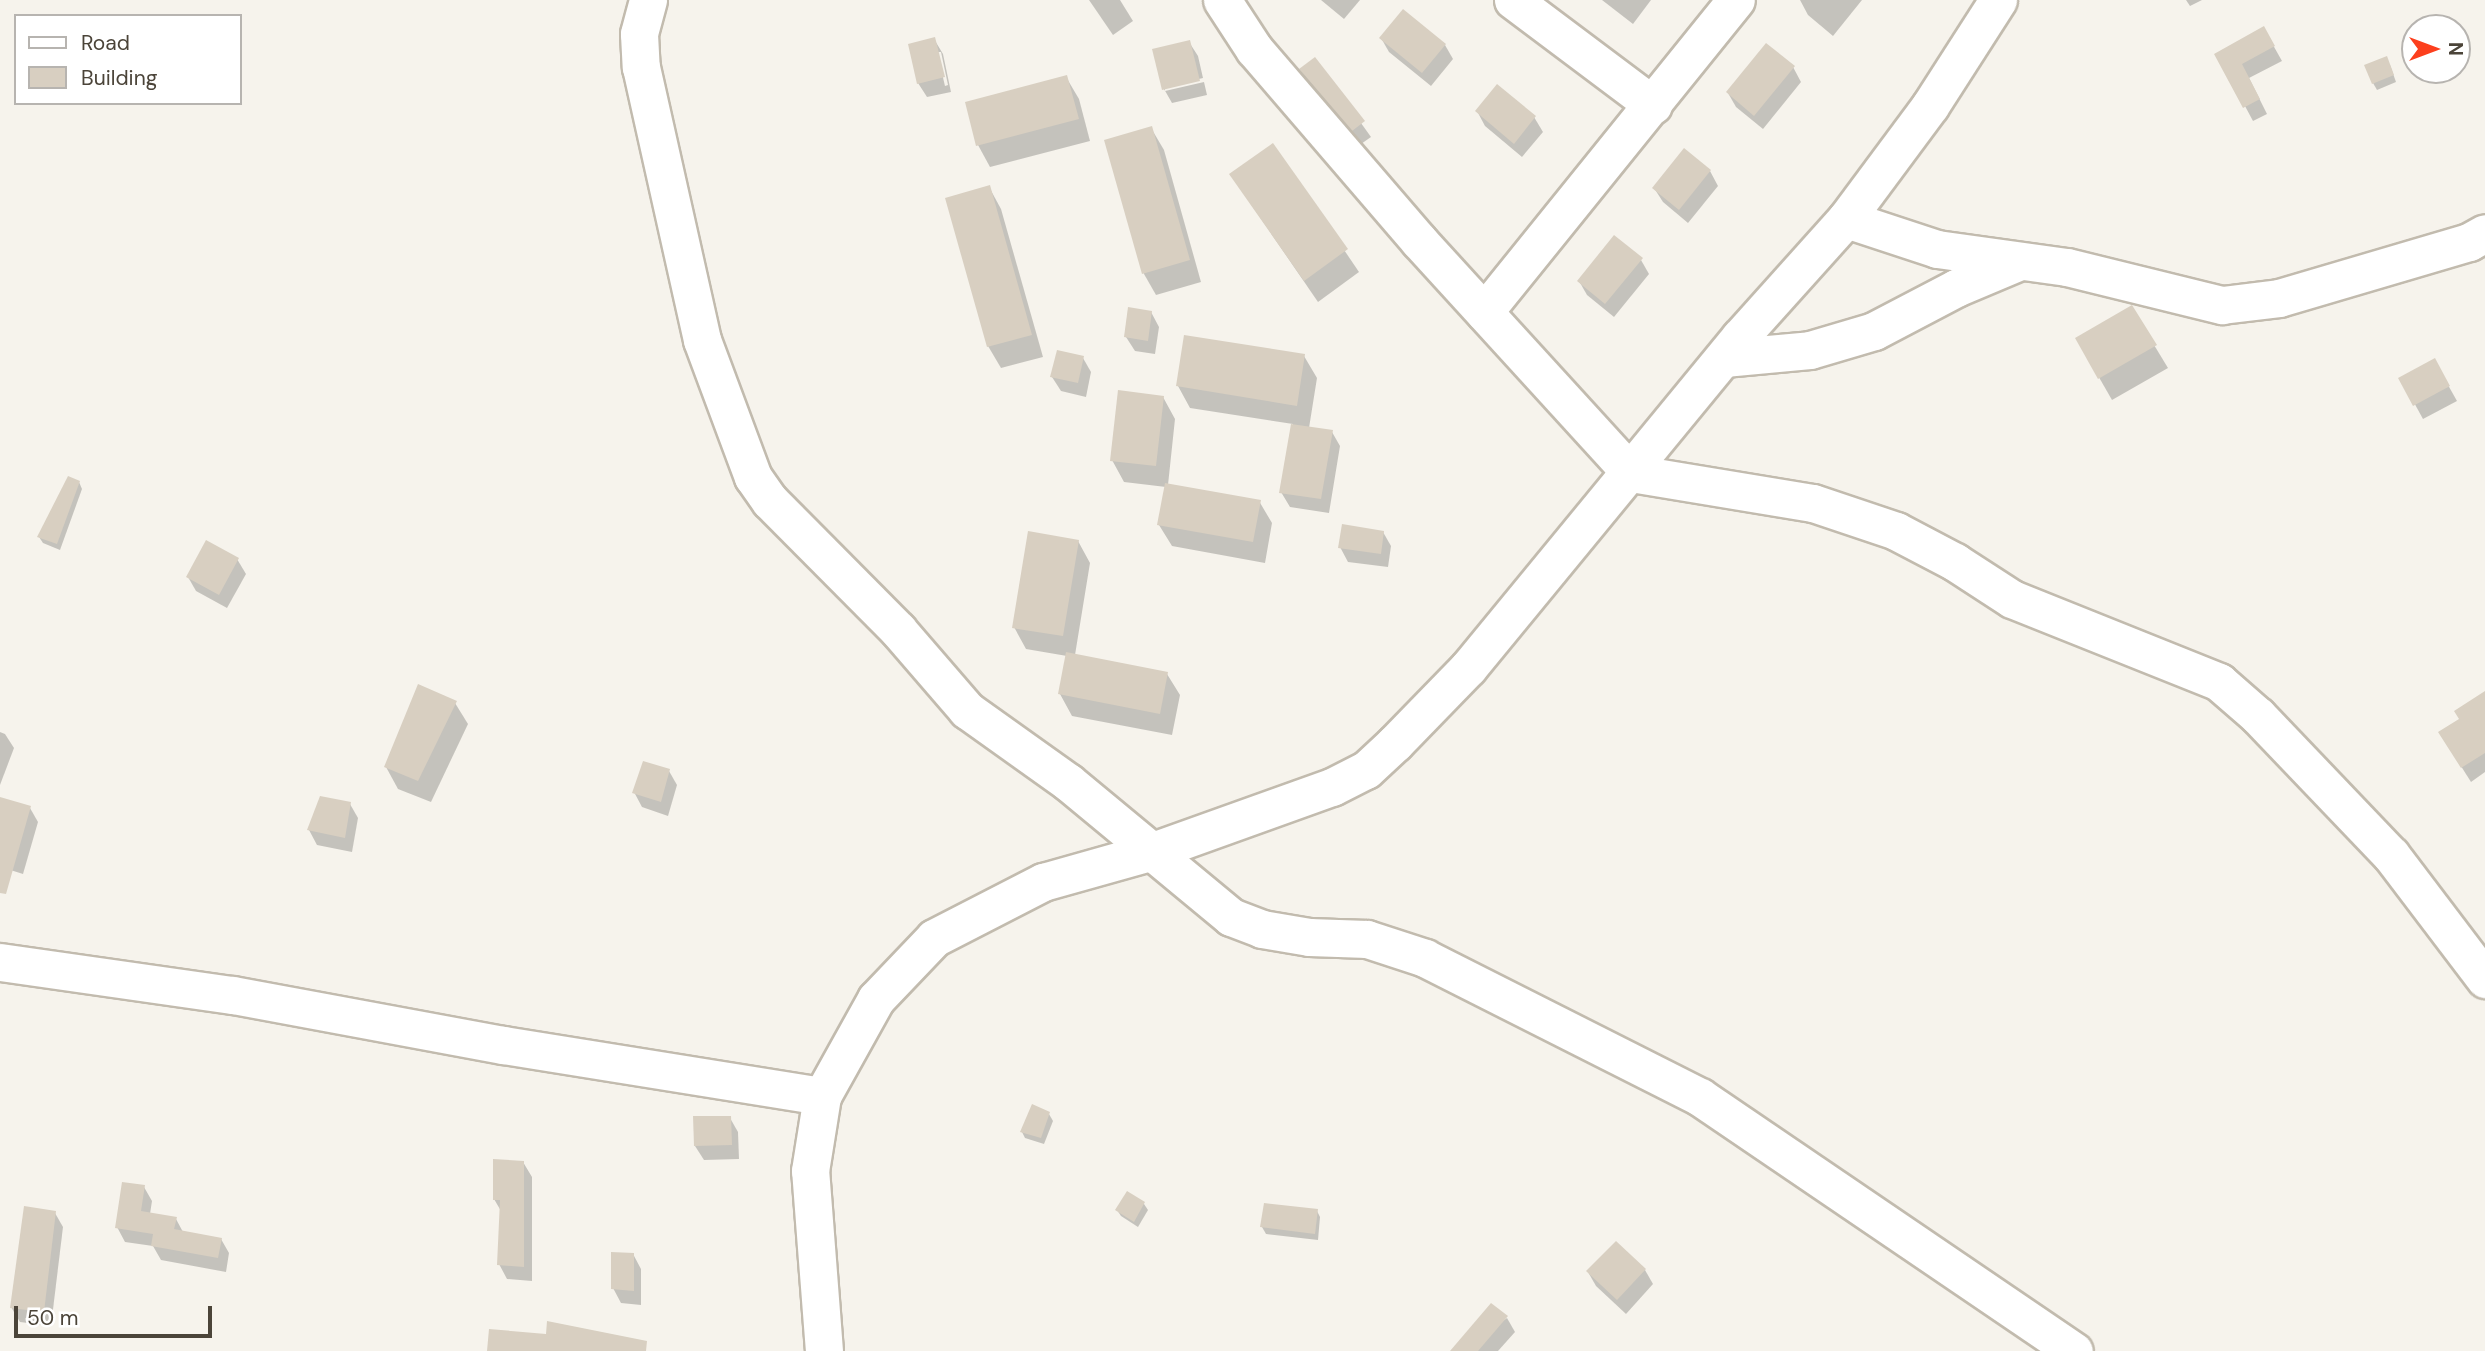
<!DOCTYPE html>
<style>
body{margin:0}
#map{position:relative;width:2485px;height:1351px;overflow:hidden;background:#f6f3ec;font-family:"DM Sans",sans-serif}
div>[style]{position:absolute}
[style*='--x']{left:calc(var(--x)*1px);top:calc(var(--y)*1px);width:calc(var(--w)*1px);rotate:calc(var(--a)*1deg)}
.shadow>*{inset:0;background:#0003}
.building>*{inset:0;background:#d8cfc1}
.roads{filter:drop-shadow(2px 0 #c2bbae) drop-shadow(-2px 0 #c2bbae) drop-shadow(0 2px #c2bbae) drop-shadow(0 -2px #c2bbae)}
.minor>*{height:37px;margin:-18.5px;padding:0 18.5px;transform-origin:18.5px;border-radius:18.5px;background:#fff}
span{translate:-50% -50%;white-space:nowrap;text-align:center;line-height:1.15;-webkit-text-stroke:5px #fff;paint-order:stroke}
.legend{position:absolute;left:14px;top:14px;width:228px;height:91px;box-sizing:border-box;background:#fff;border:2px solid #b7b4b0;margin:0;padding:9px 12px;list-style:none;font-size:21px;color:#4b4439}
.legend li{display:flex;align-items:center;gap:14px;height:35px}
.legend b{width:35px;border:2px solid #b7b4b0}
.north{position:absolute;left:2401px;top:14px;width:70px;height:70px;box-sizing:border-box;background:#fff;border:2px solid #b7b4b0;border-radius:50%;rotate:90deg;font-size:19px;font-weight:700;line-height:28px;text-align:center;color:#4b4439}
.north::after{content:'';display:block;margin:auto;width:24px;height:32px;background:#fc3f1d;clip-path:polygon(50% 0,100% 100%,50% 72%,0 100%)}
.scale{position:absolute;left:14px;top:1306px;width:198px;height:32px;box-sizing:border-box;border:4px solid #4b4439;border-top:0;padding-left:9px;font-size:21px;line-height:24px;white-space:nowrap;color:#4b4439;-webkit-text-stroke:5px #fff;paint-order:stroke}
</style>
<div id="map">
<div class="shadow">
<i style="clip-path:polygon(1089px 0,1120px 0,1133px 21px,1113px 35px)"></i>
<i style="clip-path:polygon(1321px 0,1360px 0,1344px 19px)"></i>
<i style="clip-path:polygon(1602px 0,1651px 0,1633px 24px)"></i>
<i style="clip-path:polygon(1800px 0,1862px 0,1833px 36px,1808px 15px)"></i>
<i style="clip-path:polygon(2186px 0,2202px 0,2190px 6px)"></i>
<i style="clip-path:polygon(2264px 29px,2282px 61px,2249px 78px,2267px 114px,2253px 121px,2217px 54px)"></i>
<i style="clip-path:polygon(1381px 38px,1445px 45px,1453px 59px,1431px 86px,1389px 52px)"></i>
<i style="clip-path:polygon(evenodd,934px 39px,943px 54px,951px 92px,927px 97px,918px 83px,934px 39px,937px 52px,941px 52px,948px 85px,945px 86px,937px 52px)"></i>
<i style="clip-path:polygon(1189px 42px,1198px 56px,1203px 78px,1165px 87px,1165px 91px,1204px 82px,1207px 95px,1172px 103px,1164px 89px)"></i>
<i style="clip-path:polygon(1315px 59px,1371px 137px,1361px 144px,1309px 84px,1301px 70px)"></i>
<i style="clip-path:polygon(2390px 65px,2396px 82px,2377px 90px,2373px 83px)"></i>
<i style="clip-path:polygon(1793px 67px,1801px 82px,1763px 129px,1736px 107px,1728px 93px)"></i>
<i style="clip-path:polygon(1066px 77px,1079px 99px,1090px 141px,990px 167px,978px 145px)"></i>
<i style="clip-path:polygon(1477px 111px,1534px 117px,1543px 132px,1522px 157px,1485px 126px)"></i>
<i style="clip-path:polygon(1151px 128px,1164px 150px,1201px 282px,1156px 295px,1144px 274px,1106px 141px)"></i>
<i style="clip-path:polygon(1273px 145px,1359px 272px,1318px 302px,1231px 175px)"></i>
<i style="clip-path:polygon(1710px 171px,1718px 186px,1688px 223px,1663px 202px,1654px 188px)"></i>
<i style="clip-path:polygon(989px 187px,1001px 209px,1043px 357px,1001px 368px,988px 346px)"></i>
<i style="clip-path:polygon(1641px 260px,1649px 274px,1614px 317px,1587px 295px,1579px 281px)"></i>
<i style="clip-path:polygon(2131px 307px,2168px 368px,2112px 400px,2077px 339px)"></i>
<i style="clip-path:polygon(1151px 312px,1159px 327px,1155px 354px,1135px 351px,1126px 337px)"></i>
<i style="clip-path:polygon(1304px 356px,1317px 378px,1309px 428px,1332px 432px,1340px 446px,1329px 513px,1290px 507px,1281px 492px,1293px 424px,1190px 408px,1178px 386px)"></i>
<i style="clip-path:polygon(1083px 358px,1091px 372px,1086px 397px,1061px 391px,1052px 377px)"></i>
<i style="clip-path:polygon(2434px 360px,2457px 401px,2423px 419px,2401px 379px)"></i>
<i style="clip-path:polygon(1163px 397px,1175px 419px,1168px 485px,1259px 501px,1272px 523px,1265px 563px,1172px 546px,1159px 525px,1166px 487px,1124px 482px,1112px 460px)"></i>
<i style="clip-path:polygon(79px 482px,82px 489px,60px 550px,43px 543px,39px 537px)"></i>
<i style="clip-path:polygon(1383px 532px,1391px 546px,1388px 567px,1348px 562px,1340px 547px)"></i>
<i style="clip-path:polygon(1078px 541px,1090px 563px,1075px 655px,1167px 674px,1180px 695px,1172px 735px,1072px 716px,1060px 694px,1067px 656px,1026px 649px,1014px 627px)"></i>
<i style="clip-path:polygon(237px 559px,246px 574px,227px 608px,196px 591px,188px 577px)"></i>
<i style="clip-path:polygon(2485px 693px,2485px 772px,2471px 782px,2449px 747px,2461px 720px)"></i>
<i style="clip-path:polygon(455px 703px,468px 724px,431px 802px,398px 789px,386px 767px)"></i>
<i style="clip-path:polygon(0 732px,5px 734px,14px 748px,0 785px)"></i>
<i style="clip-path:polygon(669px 771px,677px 785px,668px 816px,642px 807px,634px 792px)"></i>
<i style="clip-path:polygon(350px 804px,358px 818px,352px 852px,317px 845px,309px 830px)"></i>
<i style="clip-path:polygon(30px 808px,38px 822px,23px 874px,4px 868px,0 862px,0 838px)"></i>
<i style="clip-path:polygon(1049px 1114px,1053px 1121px,1044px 1144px,1025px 1138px,1022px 1132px)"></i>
<i style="clip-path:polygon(730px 1118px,738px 1132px,739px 1159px,704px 1160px,695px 1146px)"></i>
<i style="clip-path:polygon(523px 1162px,532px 1177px,532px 1281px,507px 1279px,499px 1264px,501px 1211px,494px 1199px)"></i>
<i style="clip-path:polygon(144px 1187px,152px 1201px,150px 1214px,176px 1219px,183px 1232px,221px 1239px,229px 1253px,226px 1272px,161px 1260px,153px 1246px,125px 1242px,117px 1227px)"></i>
<i style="clip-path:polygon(1128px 1193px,1144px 1204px,1148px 1210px,1138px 1227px,1121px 1216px,1117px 1210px)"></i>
<i style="clip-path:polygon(1317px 1211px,1320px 1217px,1318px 1240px,1266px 1234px,1262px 1227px)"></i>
<i style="clip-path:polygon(55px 1213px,63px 1227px,51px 1326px,20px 1322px,11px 1307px)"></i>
<i style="clip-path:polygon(633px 1254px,641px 1269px,641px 1305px,621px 1303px,613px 1288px)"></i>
<i style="clip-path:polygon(1645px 1270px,1653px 1284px,1626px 1314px,1596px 1286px,1588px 1272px)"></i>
<i style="clip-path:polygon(1507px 1318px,1515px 1332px,1498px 1351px,1462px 1351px)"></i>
</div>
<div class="building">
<i style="clip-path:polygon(1403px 9px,1446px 44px,1422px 73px,1379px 38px)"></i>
<i style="clip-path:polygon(2264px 26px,2275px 46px,2242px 64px,2260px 99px,2243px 108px,2214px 54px)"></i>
<i style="clip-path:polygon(935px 37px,945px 77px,917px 84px,908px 44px)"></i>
<i style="clip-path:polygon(1190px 40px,1200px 81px,1162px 90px,1152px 49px)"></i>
<i style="clip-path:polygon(1766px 43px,1795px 66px,1754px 116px,1726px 92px)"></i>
<i style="clip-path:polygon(2387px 56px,2394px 75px,2372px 84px,2364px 65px)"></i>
<i style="clip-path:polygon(1315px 57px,1365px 121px,1352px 131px,1299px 69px)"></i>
<i style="clip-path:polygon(1067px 75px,1079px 119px,976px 146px,965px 102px)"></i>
<i style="clip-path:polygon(1497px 84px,1536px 116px,1514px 144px,1475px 111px)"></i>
<i style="clip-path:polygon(1152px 126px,1190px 260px,1142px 274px,1104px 140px)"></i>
<i style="clip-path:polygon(1273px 143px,1348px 249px,1304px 281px,1229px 174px)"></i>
<i style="clip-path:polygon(1684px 148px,1711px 170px,1679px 210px,1652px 188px)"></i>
<i style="clip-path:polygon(990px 185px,1032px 335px,987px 347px,945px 198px)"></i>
<i style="clip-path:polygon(1614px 235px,1643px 258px,1605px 304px,1577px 281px)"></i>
<i style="clip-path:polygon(2132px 305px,2157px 345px,2098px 379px,2075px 338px)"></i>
<i style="clip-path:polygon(1128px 307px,1152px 311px,1148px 341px,1124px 337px)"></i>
<i style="clip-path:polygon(1184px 335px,1305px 354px,1297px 406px,1176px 386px)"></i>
<i style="clip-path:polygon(1057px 350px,1084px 356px,1078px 383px,1050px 377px)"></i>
<i style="clip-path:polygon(2435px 358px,2450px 386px,2413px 406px,2398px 378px)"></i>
<i style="clip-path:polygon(1118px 390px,1164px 396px,1156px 466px,1110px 461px)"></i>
<i style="clip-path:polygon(1291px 424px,1333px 430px,1321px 499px,1279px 493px)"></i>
<i style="clip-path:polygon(68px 476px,80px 481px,57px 544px,37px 537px)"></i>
<i style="clip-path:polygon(1165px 483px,1261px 500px,1253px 542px,1157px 525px)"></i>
<i style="clip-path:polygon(1342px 524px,1384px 531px,1381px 554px,1338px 548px)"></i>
<i style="clip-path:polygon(1028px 531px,1079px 540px,1063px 636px,1012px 628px)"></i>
<i style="clip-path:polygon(206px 540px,239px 558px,219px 595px,186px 577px)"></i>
<i style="clip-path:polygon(1066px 652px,1168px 672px,1160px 714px,1058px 694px)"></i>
<i style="clip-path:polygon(418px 684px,457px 701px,418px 781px,384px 767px)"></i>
<i style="clip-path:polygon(2485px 691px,2485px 753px,2461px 768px,2438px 732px,2459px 719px,2454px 711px)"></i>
<i style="clip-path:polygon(643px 761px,670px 769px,661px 802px,632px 793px)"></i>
<i style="clip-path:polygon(320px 796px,351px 802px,345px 838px,307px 830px)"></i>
<i style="clip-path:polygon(0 797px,31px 806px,6px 894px,0 893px)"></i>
<i style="clip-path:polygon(1032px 1104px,1050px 1112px,1041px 1138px,1020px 1132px)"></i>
<i style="clip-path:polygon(693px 1116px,731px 1116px,732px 1145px,694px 1146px)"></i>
<i style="clip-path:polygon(493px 1159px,524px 1161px,524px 1267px,497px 1265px,500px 1200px,493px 1200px)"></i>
<i style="clip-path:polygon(122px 1182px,145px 1185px,141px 1211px,177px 1217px,174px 1229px,222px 1238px,218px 1258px,151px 1246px,153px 1234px,115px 1228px)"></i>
<i style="clip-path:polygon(1127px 1191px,1145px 1202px,1134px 1222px,1115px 1210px)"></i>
<i style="clip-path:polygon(1264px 1203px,1318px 1209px,1315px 1234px,1260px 1227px)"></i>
<i style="clip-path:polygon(24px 1206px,56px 1211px,44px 1312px,10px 1308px)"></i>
<i style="clip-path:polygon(1616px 1241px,1646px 1269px,1617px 1300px,1586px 1271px)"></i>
<i style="clip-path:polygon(611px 1252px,634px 1253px,634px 1291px,611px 1289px)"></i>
<i style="clip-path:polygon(1491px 1303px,1508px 1316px,1478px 1351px,1450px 1351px)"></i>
<i style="clip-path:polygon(547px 1321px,647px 1341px,646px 1351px,487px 1351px,489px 1329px,546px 1334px)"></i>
</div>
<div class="roads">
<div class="minor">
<i style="--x:648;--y:0;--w:35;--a:105"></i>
<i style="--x:639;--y:34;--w:33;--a:87"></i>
<i style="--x:641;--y:67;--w:280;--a:77.4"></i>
<i style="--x:702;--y:340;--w:146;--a:69.6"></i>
<i style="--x:753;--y:477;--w:29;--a:55"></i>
<i style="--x:770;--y:501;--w:182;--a:45.2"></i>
<i style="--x:898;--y:630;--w:106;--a:49.2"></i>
<i style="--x:967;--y:710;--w:124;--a:35.5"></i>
<i style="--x:1068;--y:782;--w:212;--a:39.6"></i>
<i style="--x:1231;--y:917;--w:33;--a:21"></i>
<i style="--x:1262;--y:929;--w:48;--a:9.7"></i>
<i style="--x:1309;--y:937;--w:58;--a:2"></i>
<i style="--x:1367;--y:939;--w:61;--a:18.1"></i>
<i style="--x:1425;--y:958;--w:308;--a:26.8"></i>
<i style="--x:1700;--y:1097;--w:452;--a:34.2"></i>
<i style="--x:1222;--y:0;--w:59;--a:56.9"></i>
<i style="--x:1254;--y:49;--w:253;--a:49.3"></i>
<i style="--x:1419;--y:241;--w:314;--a:47.6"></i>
<i style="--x:1631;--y:473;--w:184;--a:9.4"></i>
<i style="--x:1813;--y:503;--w:88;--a:18.6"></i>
<i style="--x:1896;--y:531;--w:67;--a:27.7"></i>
<i style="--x:1955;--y:562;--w:68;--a:33"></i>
<i style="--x:2012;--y:599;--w:223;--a:21.8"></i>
<i style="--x:2219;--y:682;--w:52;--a:41.1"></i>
<i style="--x:2258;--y:716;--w:192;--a:46.3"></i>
<i style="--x:2391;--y:855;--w:156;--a:52.8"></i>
<i style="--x:1513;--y:0;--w:175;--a:36.9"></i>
<i style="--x:1846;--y:219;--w:96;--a:18.2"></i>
<i style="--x:1937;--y:249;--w:131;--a:7.9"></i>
<i style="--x:2067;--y:267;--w:160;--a:13.8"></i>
<i style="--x:2222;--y:305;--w:57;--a:-7"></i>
<i style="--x:2279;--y:298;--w:198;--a:-16.4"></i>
<i style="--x:2469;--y:242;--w:18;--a:-29"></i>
<i style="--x:1484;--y:312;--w:401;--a:-51.1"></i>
<i style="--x:1724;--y:358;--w:86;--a:-5.3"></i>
<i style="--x:1810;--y:350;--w:67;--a:-16.5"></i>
<i style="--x:1874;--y:331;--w:93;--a:-27.7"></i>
<i style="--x:1956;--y:288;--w:69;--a:-22.9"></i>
<i style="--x:0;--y:962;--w:235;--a:8.1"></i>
<i style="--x:233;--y:995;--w:275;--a:10.5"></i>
<i style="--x:503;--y:1045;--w:323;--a:9.1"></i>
<i style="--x:824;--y:1351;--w:181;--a:-94.4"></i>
<i style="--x:810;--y:1171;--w:76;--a:-80.9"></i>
<i style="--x:822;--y:1096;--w:111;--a:-60.9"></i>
<i style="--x:876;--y:999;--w:84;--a:-46.4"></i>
<i style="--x:934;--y:938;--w:123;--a:-27.2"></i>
<i style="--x:1043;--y:882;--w:114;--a:-15.7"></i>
<i style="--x:1153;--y:851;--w:190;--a:-19.7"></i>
<i style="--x:1332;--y:787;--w:38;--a:-27"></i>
<i style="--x:1366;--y:770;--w:40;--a:-43"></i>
<i style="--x:1395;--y:743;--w:105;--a:-45.8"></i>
<i style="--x:1468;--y:668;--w:428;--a:-50.6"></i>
<i style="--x:1740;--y:337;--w:159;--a:-48.1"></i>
<i style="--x:1846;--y:219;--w:141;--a:-53.4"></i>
<i style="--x:1930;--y:106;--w:126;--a:-57.3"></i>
</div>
</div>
<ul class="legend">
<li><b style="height:9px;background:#fff"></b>Road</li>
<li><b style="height:19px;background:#d8cfc1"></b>Building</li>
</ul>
<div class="north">N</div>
<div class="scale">50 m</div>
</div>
